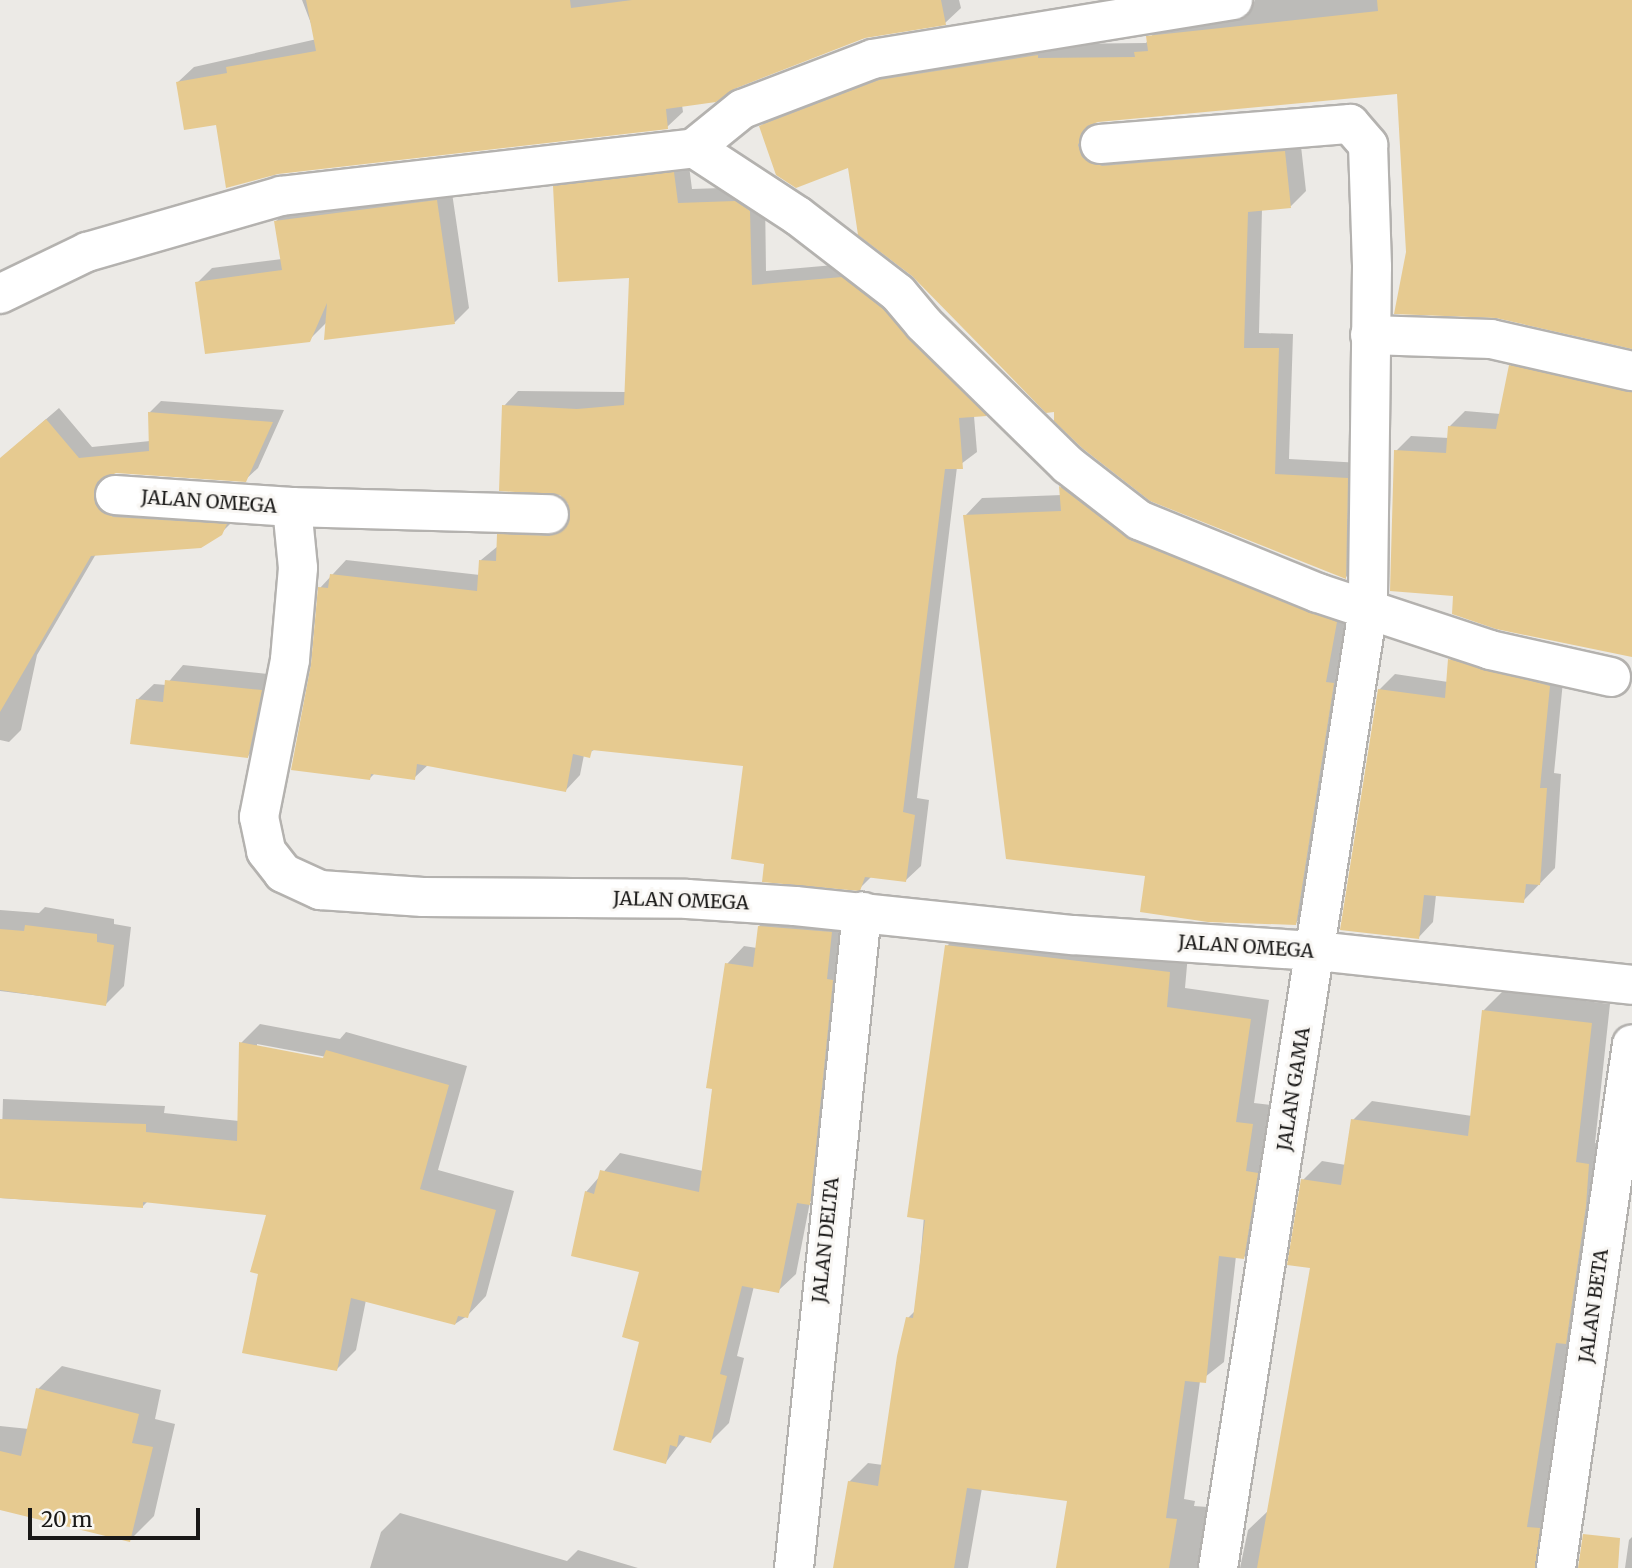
<!DOCTYPE html>
<style>
body{margin:0}
#map{position:relative;width:1632px;height:1568px;overflow:hidden;background:#eceae6;font-family:Merriweather,serif}
div>[style]{position:absolute}
[style*='--x']{left:calc(var(--x)*1px);top:calc(var(--y)*1px);width:calc(var(--w)*1px);rotate:calc(var(--a)*1deg)}
.shadow>*{inset:0;background:#0003}
.building>*{inset:0;background:#e6ca90}
.roads{filter:drop-shadow(2px 0 #b4b2af) drop-shadow(-2px 0 #b4b2af) drop-shadow(0 2px #b4b2af) drop-shadow(0 -2px #b4b2af)}
.street>*{height:38px;margin:-19px;padding:0 19px;transform-origin:19px;border-radius:19px;background:#fff}
span{translate:-50% -50%;white-space:nowrap;text-align:center;line-height:1.15;-webkit-text-stroke:6px #f9f7f4;paint-order:stroke}
.street-label{font-size:19px;color:#191817}
.scale{position:absolute;left:28px;top:1508px;width:172px;height:32px;box-sizing:border-box;border:4px solid #191817;border-top:0;padding-left:9px;font-size:21px;line-height:24px;white-space:nowrap;color:#191817;-webkit-text-stroke:5px #f9f7f4;paint-order:stroke}
</style>
<div id="map">
<div class="shadow">
<i style="clip-path:polygon(302px 0,959px 0,961px 8px,945px 23px,865px 37px,682px 105px,683px 112px,667px 127px,217px 123px,178px 82px,194px 67px,317px 39px)"></i>
<i style="clip-path:polygon(1255px 0,1632px 0,1632px 347px,1408px 252px,1399px 92px,1096px 121px,1092px 129px,1300px 137px,1306px 191px,1291px 206px,1262px 209px,1259px 333px,1293px 334px,1289px 459px,1362px 463px,1361px 563px,1346px 577px,1151px 499px,849px 165px,761px 126px,776px 111px,895px 66px,1053px 44px,1146px 43px,1163px 22px,1253px 5px)"></i>
<i style="clip-path:polygon(688px 158px,692px 189px,751px 187px,765px 196px,766px 271px,857px 263px,1001px 401px,986px 415px,974px 416px,977px 452px,957px 467px,917px 798px,929px 800px,921px 866px,906px 880px,872px 876px,859px 889px,766px 862px,745px 765px,596px 749px,584px 755px,580px 775px,566px 790px,429px 764px,414px 778px,375px 773px,370px 778px,313px 664px,320px 588px,346px 560px,480px 575px,481px 560px,498px 546px,499px 535px,514px 520px,570px 519px,570px 504px,504px 406px,518px 391px,626px 392px,631px 276px,555px 187px,570px 172px)"></i>
<i style="clip-path:polygon(451px 186px,469px 308px,455px 322px,327px 322px,309px 340px,197px 283px,212px 268px,282px 259px,276px 221px,290px 207px)"></i>
<i style="clip-path:polygon(1525px 351px,1632px 375px,1632px 655px,1496px 627px,1455px 595px,1396px 451px,1411px 436px,1449px 438px,1450px 426px,1465px 411px,1501px 414px,1510px 366px)"></i>
<i style="clip-path:polygon(161px 401px,284px 410px,258px 468px,245px 480px,116px 471px,108px 475px,107px 492px,234px 520px,221px 533px,96px 554px,37px 655px,21px 730px,9px 742px,0 740px,0 459px,59px 408px,92px 447px,150px 441px,149px 413px)"></i>
<i style="clip-path:polygon(1078px 470px,1354px 605px,1313px 906px,1296px 923px,1147px 875px,965px 516px,982px 498px,1062px 495px,1061px 487px)"></i>
<i style="clip-path:polygon(1465px 645px,1564px 671px,1554px 773px,1561px 774px,1555px 868px,1523px 901px,1436px 895px,1433px 922px,1418px 938px,1379px 690px,1395px 674px,1448px 682px,1450px 660px)"></i>
<i style="clip-path:polygon(183px 665px,277px 675px,264px 740px,248px 756px,137px 700px,154px 684px,166px 685px)"></i>
<i style="clip-path:polygon(45px 907px,114px 919px,114px 924px,131px 927px,124px 986px,106px 1004px,0 991px,0 910px,39px 913px)"></i>
<i style="clip-path:polygon(777px 908px,849px 914px,827px 1185px,810px 1202px,796px 1274px,778px 1291px,754px 1286px,737px 1356px,744px 1358px,729px 1423px,711px 1441px,687px 1435px,666px 1462px,642px 1341px,641px 1270px,586px 1192px,620px 1153px,703px 1171px,727px 964px,744px 946px,757px 948px,759px 926px)"></i>
<i style="clip-path:polygon(966px 927px,1188px 954px,1185px 988px,1269px 1000px,1254px 1103px,1271px 1105px,1263px 1238px,1244px 1257px,1236px 1256px,1224px 1362px,1200px 1381px,1184px 1499px,1195px 1501px,1194px 1506px,1221px 1508px,1231px 1568px,1058px 1568px,1069px 1500px,982px 1488px,968px 1568px,835px 1568px,849px 1482px,868px 1463px,883px 1465px,908px 1318px,916px 1310px,947px 946px)"></i>
<i style="clip-path:polygon(1503px 991px,1610px 1004px,1595px 1143px,1608px 1145px,1543px 1568px,1240px 1568px,1248px 1530px,1268px 1511px,1312px 1267px,1303px 1180px,1322px 1161px,1346px 1165px,1353px 1120px,1372px 1101px,1472px 1116px,1484px 1010px)"></i>
<i style="clip-path:polygon(evenodd,260px 1024px,340px 1039px,346px 1032px,467px 1066px,438px 1170px,514px 1191px,486px 1296px,467px 1316px,455px 1324px,366px 1300px,356px 1350px,337px 1369px,260px 1273px,268px 1213px,148px 1201px,142px 1207px,0 1198px,3px 1099px,165px 1106px,164px 1113px,239px 1121px,241px 1043px,260px 1024px,257px 1044px,332px 1058px,332px 1062px,257px 1048px,257px 1044px)"></i>
<i style="clip-path:polygon(62px 1366px,161px 1390px,155px 1419px,175px 1424px,154px 1516px,130px 1540px,0 1508px,0 1426px,29px 1429px,38px 1389px)"></i>
<i style="clip-path:polygon(400px 1513px,567px 1561px,578px 1550px,638px 1568px,370px 1568px,381px 1532px)"></i>
<i style="clip-path:polygon(1632px 1537px,1632px 1568px,1625px 1568px,1629px 1540px)"></i>
</div>
<div class="building">
<i style="clip-path:polygon(306px 0,570px 0,571px 8px,632px 0,941px 0,946px 25px,865px 38px,734px 89px,716px 102px,666px 109px,668px 129px,278px 174px,226px 188px,216px 125px,184px 130px,176px 82px,227px 73px,226px 67px,316px 51px)"></i>
<i style="clip-path:polygon(1377px 0,1632px 0,1632px 349px,1496px 318px,1394px 314px,1406px 252px,1397px 94px,1098px 122px,1087px 126px,1078px 145px,1082px 157px,1102px 166px,1285px 151px,1291px 208px,1248px 212px,1244px 348px,1279px 348px,1275px 474px,1348px 478px,1346px 579px,1150px 501px,1082px 448px,1054px 421px,1054px 412px,1046px 413px,912px 276px,858px 235px,848px 168px,796px 188px,776px 175px,759px 126px,879px 80px,1038px 55px,1038px 58px,1135px 57px,1134px 52px,1148px 51px,1146px 36px,1378px 11px)"></i>
<i style="clip-path:polygon(674px 172px,678px 203px,735px 201px,750px 211px,752px 285px,842px 277px,883px 309px,987px 416px,959px 418px,963px 469px,945px 469px,903px 812px,915px 815px,906px 882px,865px 877px,860px 891px,762px 882px,764px 864px,731px 859px,743px 766px,592px 750px,590px 758px,573px 754px,566px 792px,417px 764px,415px 780px,371px 774px,370px 780px,291px 770px,311px 664px,318px 587px,328px 588px,330px 574px,477px 591px,479px 560px,496px 561px,497px 534px,549px 536px,567px 526px,568px 504px,560px 495px,499px 491px,502px 405px,577px 409px,624px 405px,629px 278px,558px 282px,553px 186px)"></i>
<i style="clip-path:polygon(437px 200px,455px 324px,324px 340px,327px 303px,310px 342px,205px 354px,195px 282px,282px 270px,274px 221px)"></i>
<i style="clip-path:polygon(1509px 365px,1632px 392px,1632px 657px,1496px 629px,1452px 614px,1453px 596px,1390px 591px,1394px 450px,1446px 453px,1448px 426px,1496px 429px)"></i>
<i style="clip-path:polygon(148px 412px,273px 422px,246px 482px,116px 473px,97px 482px,95px 504px,113px 517px,227px 524px,222px 535px,201px 548px,91px 556px,0 712px,0 458px,46px 419px,79px 458px,149px 451px)"></i>
<i style="clip-path:polygon(1059px 486px,1130px 540px,1337px 622px,1326px 682px,1334px 683px,1296px 925px,1208px 922px,1140px 912px,1145px 876px,1006px 859px,963px 515px,1061px 511px)"></i>
<i style="clip-path:polygon(1448px 659px,1550px 686px,1540px 788px,1547px 788px,1540px 885px,1526px 884px,1524px 903px,1424px 895px,1419px 939px,1340px 930px,1378px 689px,1445px 698px)"></i>
<i style="clip-path:polygon(165px 680px,262px 690px,248px 758px,130px 744px,136px 699px,163px 702px)"></i>
<i style="clip-path:polygon(25px 925px,97px 934px,97px 942px,114px 945px,106px 1006px,0 990px,0 929px,24px 931px)"></i>
<i style="clip-path:polygon(758px 926px,832px 932px,827px 979px,833px 980px,810px 1205px,797px 1203px,779px 1293px,742px 1286px,720px 1374px,727px 1376px,711px 1443px,679px 1435px,677px 1447px,670px 1445px,666px 1464px,613px 1450px,639px 1342px,622px 1337px,639px 1272px,571px 1256px,585px 1191px,594px 1194px,600px 1170px,699px 1192px,712px 1089px,706px 1088px,725px 963px,753px 967px)"></i>
<i style="clip-path:polygon(945px 945px,1170px 972px,1167px 1007px,1251px 1019px,1236px 1122px,1253px 1124px,1246px 1171px,1258px 1173px,1244px 1259px,1219px 1256px,1206px 1383px,1185px 1381px,1166px 1518px,1177px 1519px,1169px 1568px,1056px 1568px,1067px 1501px,967px 1488px,954px 1568px,833px 1568px,848px 1481px,878px 1486px,897px 1356px,906px 1317px,913px 1318px,925px 1220px,907px 1217px)"></i>
<i style="clip-path:polygon(1482px 1010px,1592px 1023px,1576px 1162px,1589px 1164px,1586px 1206px,1566px 1344px,1556px 1343px,1527px 1527px,1540px 1528px,1535px 1568px,1257px 1568px,1310px 1268px,1287px 1265px,1301px 1179px,1341px 1185px,1351px 1119px,1468px 1136px)"></i>
<i style="clip-path:polygon(239px 1042px,323px 1058px,326px 1050px,449px 1085px,420px 1189px,496px 1210px,468px 1318px,458px 1316px,455px 1325px,351px 1298px,337px 1371px,242px 1353px,258px 1274px,250px 1272px,266px 1215px,143px 1202px,143px 1208px,0 1198px,0 1119px,146px 1124px,146px 1132px,237px 1141px)"></i>
<i style="clip-path:polygon(36px 1388px,139px 1414px,132px 1443px,153px 1447px,130px 1542px,0 1510px,0 1451px,21px 1456px)"></i>
<i style="clip-path:polygon(1583px 1534px,1620px 1538px,1618px 1568px,1578px 1568px)"></i>
</div>
<div class="roads">
<div class="street">
<i style="--x:1233;--y:0;--w:365;--a:170.7"></i>
<i style="--x:873;--y:59;--w:140;--a:159.1"></i>
<i style="--x:742;--y:109;--w:62;--a:140.9"></i>
<i style="--x:694;--y:148;--w:124;--a:33.2"></i>
<i style="--x:798;--y:216;--w:126;--a:37.6"></i>
<i style="--x:898;--y:293;--w:40;--a:50"></i>
<i style="--x:924;--y:324;--w:202;--a:44.4"></i>
<i style="--x:1068;--y:465;--w:90;--a:37.8"></i>
<i style="--x:1139;--y:520;--w:193;--a:22.2"></i>
<i style="--x:1318;--y:593;--w:181;--a:18.3"></i>
<i style="--x:1490;--y:650;--w:124;--a:12.6"></i>
<i style="--x:1100;--y:144;--w:251;--a:-4.6"></i>
<i style="--x:1350;--y:124;--w:28;--a:49"></i>
<i style="--x:1368;--y:145;--w:122;--a:88.1"></i>
<i style="--x:1372;--y:267;--w:342;--a:90.7"></i>
<i style="--x:1368;--y:609;--w:971;--a:98.89"></i>
<i style="--x:0;--y:294;--w:97;--a:-25.8"></i>
<i style="--x:87;--y:252;--w:202;--a:-16.1"></i>
<i style="--x:281;--y:196;--w:416;--a:-6.6"></i>
<i style="--x:1370;--y:335;--w:121;--a:1.9"></i>
<i style="--x:1491;--y:339;--w:145;--a:12.8"></i>
<i style="--x:115;--y:495;--w:177;--a:3.9"></i>
<i style="--x:292;--y:507;--w:61;--a:84.4"></i>
<i style="--x:298;--y:568;--w:92;--a:95"></i>
<i style="--x:290;--y:660;--w:160;--a:101.2"></i>
<i style="--x:259;--y:817;--w:35;--a:78"></i>
<i style="--x:266;--y:851;--w:28;--a:52"></i>
<i style="--x:283;--y:873;--w:41;--a:24.7"></i>
<i style="--x:320;--y:890;--w:103;--a:3.9"></i>
<i style="--x:423;--y:897;--w:264;--a:0.4"></i>
<i style="--x:687;--y:899;--w:108;--a:3.7"></i>
<i style="--x:795;--y:906;--w:280;--a:6"></i>
<i style="--x:1073;--y:935;--w:244;--a:3.8"></i>
<i style="--x:1316;--y:951;--w:318;--a:6.1"></i>
<i style="--x:292;--y:507;--w:257;--a:1.6"></i>
<i style="--x:794;--y:1568;--w:660;--a:-84.08"></i>
<i style="--x:1556;--y:1568;--w:529;--a:-81.75"></i>
</div>
</div>
<div class="street-label">
<span style="left:209px;top:502px;rotate:4deg">JALAN OMEGA</span>
<span style="left:681px;top:901px;rotate:2deg">JALAN OMEGA</span>
<span style="left:1246px;top:947px;rotate:4deg">JALAN OMEGA</span>
<span style="left:1294px;top:1089px;rotate:-81deg">JALAN GAMA</span>
<span style="left:826px;top:1240px;rotate:-84deg">JALAN DELTA</span>
<span style="left:1594px;top:1306px;rotate:-82deg">JALAN BETA</span>
</div>
<div class="scale">20 m</div>
</div>
